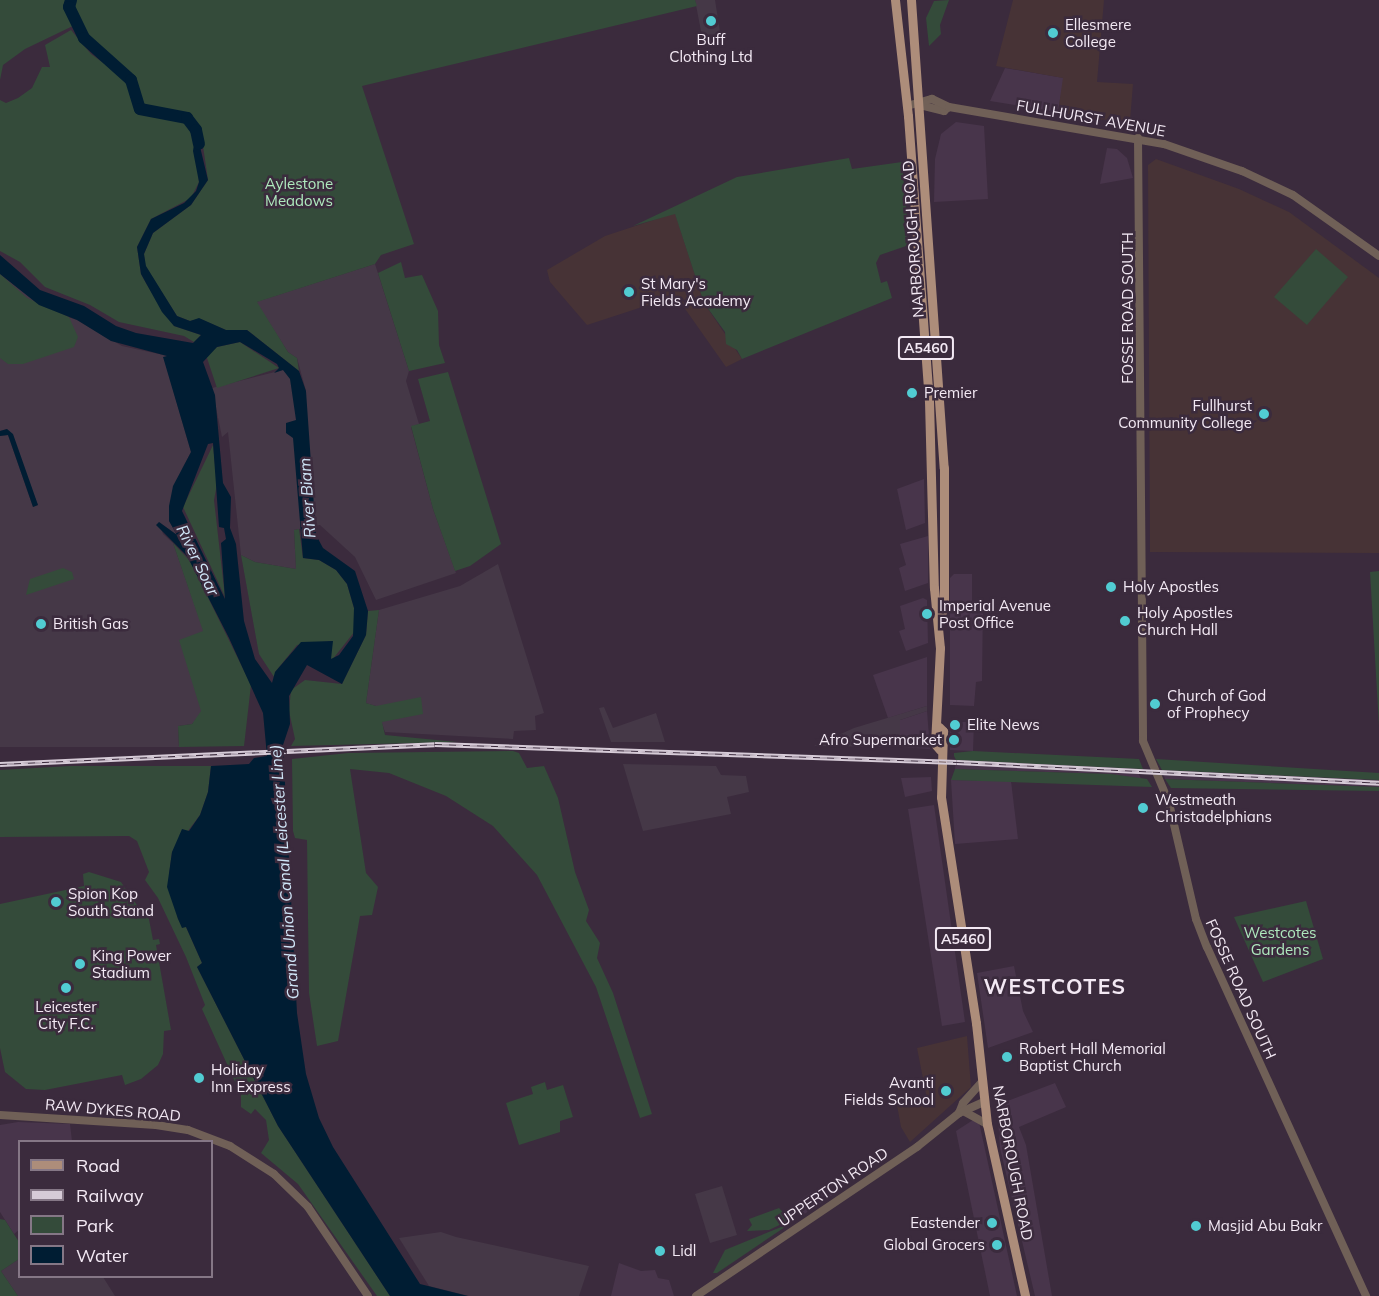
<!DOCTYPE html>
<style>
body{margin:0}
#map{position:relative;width:1379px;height:1296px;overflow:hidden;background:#3b2b3d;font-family:Mulish,sans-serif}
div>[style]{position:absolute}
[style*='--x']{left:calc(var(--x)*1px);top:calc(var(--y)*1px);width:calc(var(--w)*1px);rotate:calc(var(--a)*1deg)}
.built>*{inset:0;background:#48354b}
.industrial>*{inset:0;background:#453847}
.education>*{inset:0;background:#473336}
.green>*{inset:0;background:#344b3a}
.water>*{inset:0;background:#001d33}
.river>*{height:12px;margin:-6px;padding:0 6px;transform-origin:6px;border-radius:6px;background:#001d33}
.tertiary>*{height:8px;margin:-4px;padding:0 4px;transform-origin:4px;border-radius:4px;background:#706057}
.primary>*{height:9px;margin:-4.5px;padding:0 4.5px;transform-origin:4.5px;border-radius:4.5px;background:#ad8d7a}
.rail>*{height:4.5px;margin-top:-2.25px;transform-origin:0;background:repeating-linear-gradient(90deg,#3b2b3d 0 7px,#d6cbd7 0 14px);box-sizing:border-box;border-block:2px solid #d6cbd7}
.dots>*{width:16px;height:16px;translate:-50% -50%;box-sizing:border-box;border:3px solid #3b2b3d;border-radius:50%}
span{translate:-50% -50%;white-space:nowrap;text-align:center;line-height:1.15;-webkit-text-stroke:5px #3b2b3d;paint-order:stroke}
.shield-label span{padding:2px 4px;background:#3b2b3d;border:2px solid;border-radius:4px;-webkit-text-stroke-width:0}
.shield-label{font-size:14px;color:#f3e9f4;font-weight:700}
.poi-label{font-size:15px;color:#f3e9f4}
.left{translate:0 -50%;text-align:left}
.right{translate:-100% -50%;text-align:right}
.street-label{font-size:15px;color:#f3e9f4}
.park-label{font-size:15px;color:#aee9bd}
.water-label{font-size:16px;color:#d0e6f8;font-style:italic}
.district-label{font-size:21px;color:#f3e9f4;font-weight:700;letter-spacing:1.5px}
.legend{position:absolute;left:18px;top:1140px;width:195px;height:138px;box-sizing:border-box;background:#3b2b3d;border:2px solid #857786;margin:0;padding:8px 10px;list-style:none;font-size:18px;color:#f3e9f4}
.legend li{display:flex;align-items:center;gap:12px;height:30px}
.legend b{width:30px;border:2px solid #857786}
</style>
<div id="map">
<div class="built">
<i style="clip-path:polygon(1005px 68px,1064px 78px,1058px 112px,990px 101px)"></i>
<i style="clip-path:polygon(956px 122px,984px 126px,988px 199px,934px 202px,935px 159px,941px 134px)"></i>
<i style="clip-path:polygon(1107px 148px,1117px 149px,1127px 158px,1133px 178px,1100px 184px)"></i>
<i style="clip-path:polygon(924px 479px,925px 523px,906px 530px,897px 489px)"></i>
<i style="clip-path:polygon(928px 536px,928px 583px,905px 591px,899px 568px,906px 565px,900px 544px)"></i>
<i style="clip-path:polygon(954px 574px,972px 574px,972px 604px,983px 603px,982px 681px,976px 682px,974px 706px,950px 705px,950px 578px)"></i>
<i style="clip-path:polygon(923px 598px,927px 600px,928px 643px,906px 651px,899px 631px,905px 629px,900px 606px)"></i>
<i style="clip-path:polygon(927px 657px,927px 706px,888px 718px,873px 675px)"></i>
<i style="clip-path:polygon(927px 711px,930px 749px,900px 747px,900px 720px)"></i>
<i style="clip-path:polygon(950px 722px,974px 722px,973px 751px,950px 750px)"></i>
<i style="clip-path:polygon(956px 760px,1137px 769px,1141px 779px,1111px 774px,955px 769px)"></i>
<i style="clip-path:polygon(1162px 770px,1379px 780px,1379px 787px,1165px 779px)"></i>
<i style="clip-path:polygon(931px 777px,932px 791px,905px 797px,901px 778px)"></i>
<i style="clip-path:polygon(951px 780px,1011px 781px,1018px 839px,955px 844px)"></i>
<i style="clip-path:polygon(934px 805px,965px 1022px,942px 1026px,908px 809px)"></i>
<i style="clip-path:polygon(1014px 966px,1023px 1011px,1033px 1032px,988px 1048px,977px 973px)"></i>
<i style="clip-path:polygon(1055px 1083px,1066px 1107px,1019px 1127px,1026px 1145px,1052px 1296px,1035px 1296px,1000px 1148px,997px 1105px)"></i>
<i style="clip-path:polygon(973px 1120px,979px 1122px,1017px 1296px,990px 1296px,956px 1131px)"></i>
<i style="clip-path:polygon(18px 1122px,70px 1124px,72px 1141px,20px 1142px,19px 1230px,14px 1234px,0 1212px,0 1125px)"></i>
<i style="clip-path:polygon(833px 1189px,834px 1194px,803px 1215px,795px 1203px,811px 1192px,814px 1195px)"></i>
<i style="clip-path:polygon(619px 1263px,641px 1271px,655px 1270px,658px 1278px,669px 1280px,674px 1296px,611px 1296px)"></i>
</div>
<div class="industrial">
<i style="clip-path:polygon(695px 0,715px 0,722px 44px,704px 47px)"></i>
<i style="clip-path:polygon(375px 264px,409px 371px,406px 381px,419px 424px,411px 427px,433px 509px,456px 573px,376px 600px,355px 557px,320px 525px,294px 530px,296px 569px,255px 562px,241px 555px,228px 432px,222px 437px,212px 388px,283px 370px,306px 391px,297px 358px,288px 352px,256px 302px)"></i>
<i style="clip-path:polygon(0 274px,49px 311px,77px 320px,122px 346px,168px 356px,164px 358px,191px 452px,182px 469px,169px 521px,177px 535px,159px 522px,163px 534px,173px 543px,204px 632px,201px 714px,192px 724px,178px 726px,179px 747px,0 747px,0 436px,8px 435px,33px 507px,38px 505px,7px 429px,0 431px)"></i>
<i style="clip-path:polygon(498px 564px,544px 713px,535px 716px,536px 730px,514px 731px,513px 739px,385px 732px,376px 706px,366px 703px,379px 610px,460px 586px)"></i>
<i style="clip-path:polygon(927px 706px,927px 711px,900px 720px,900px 747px,814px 746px,854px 728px)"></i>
<i style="clip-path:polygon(604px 707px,613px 728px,656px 713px,665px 742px,611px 742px,599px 708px)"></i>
<i style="clip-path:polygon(623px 764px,716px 766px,721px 775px,746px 776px,749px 792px,727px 797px,731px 814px,643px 831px)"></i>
<i style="clip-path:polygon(722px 1186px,737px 1235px,710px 1243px,695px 1194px)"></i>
<i style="clip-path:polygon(441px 1232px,456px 1237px,589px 1266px,579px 1296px,469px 1296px,429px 1286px,399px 1238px)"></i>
<i style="clip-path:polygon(19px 1259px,20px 1276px,103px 1277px,115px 1296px,18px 1296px,1px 1271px)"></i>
</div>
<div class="education">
<i style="clip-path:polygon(1013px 0,1104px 0,1097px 82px,1133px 84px,1130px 121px,1124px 124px,1058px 112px,1063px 78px,996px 66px)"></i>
<i style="clip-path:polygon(1156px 159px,1239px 189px,1289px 212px,1379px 278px,1379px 553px,1150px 552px,1148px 165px)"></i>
<i style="clip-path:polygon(675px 213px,704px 303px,742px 359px,726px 367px,676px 296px,587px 325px,550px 282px,547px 270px,605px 236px)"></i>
<i style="clip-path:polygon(967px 1036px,971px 1087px,910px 1142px,901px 1127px,897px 1105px,927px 1099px,917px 1048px)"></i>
</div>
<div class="green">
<i style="clip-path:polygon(0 0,695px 0,697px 6px,362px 86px,414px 244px,381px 255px,375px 264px,257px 302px,288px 352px,297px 358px,299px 371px,247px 330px,226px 330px,200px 319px,190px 321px,177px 316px,145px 266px,144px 254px,153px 233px,191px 205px,208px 180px,203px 146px,187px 118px,159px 115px,135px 105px,138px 113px,187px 122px,195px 143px,199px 182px,191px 198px,151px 219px,137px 247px,141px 274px,147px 285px,174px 326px,201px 335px,194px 342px,184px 336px,119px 322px,90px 305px,45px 287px,20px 262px,0 251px,0 100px,6px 103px,18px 98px,32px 88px,42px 67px,50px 67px,45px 45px,71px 30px,91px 54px,124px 78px,136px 103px,131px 80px,84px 38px,77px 24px,25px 49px,3px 65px,0 80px)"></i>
<i style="clip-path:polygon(949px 0,940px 25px,941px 34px,929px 46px,926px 18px,934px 1px)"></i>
<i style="clip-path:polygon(849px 158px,852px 169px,902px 162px,907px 220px,903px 224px,909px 245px,880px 255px,876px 263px,881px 283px,887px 281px,892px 298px,742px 359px,737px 350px,726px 344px,725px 332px,704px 303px,675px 214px,633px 226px,737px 177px)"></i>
<i style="clip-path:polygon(1316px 249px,1348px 277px,1307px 325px,1274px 297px)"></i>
<i style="clip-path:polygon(401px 262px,405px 278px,422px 275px,438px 311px,439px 345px,445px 363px,409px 371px,378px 273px)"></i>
<i style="clip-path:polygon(0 274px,27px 298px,69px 317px,78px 337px,74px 347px,23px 364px,8px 364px,0 358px)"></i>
<i style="clip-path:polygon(240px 342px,279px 368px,217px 388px,206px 355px,217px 347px)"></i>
<i style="clip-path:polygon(448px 372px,501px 544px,470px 566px,455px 571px,433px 509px,411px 426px,430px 421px,418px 379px)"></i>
<i style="clip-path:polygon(213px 445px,217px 484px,214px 500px,225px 597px,183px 507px)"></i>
<i style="clip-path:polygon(299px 529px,303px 558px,319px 560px,336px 570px,347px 584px,354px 608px,355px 631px,332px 660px,329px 654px,332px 641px,297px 645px,275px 672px,276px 680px,259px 654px,241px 555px,255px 562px,296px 569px,294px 530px)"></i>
<i style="clip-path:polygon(173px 543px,190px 561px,251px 685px,244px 746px,179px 747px,178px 726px,192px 724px,201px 711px,179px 640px,203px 631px)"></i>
<i style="clip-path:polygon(63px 568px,72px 572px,74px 579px,26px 595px,30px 579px)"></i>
<i style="clip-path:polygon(1379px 571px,1379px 726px,1370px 572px)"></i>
<i style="clip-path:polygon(379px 610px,366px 703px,376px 706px,421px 697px,423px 714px,382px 722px,385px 735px,457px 742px,291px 746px,295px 739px,289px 711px,291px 690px,305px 680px,342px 684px,366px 635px,368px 611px)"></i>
<i style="clip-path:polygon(513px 751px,519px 753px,527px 768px,544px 766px,558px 798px,575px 872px,589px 910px,586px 921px,600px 943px,597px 958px,613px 993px,652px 1114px,640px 1118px,596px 987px,537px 875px,493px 826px,446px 796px,389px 773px,350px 769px,366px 873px,378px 887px,372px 915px,360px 916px,338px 1041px,317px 1046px,309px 993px,307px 840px,295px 838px,293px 831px,292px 759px,348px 753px)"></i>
<i style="clip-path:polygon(973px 751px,1139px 759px,1143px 769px,956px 760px,954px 756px,954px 753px)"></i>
<i style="clip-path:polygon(1156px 759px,1379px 773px,1379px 780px,1162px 770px)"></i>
<i style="clip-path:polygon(70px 766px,211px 766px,208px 792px,200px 815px,172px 852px,169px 875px,178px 919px,186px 927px,202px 963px,197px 967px,278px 1126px,390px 1296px,377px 1296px,298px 1184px,261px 1153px,269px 1140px,266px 1120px,255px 1109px,251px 1114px,241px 1107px,241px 1095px,202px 1009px,205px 1005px,186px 957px,158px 898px,145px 880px,149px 872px,137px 841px,129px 836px,0 837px,0 770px)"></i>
<i style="clip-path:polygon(955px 769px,1111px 774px,1147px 779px,1152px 787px,951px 780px)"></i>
<i style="clip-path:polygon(1165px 779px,1379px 787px,1379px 791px,1171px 788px)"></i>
<i style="clip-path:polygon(89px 872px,121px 882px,141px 911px,147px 909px,153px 940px,159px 939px,160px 944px,156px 945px,171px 1030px,164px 1031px,163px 1054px,158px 1065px,141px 1079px,125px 1085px,122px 1075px,45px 1090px,26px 1089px,5px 1072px,0 1048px,0 904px,84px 886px,83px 874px)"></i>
<i style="clip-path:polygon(1306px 901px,1323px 959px,1263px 982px,1234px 917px)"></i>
<i style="clip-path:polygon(545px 1082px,547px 1090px,563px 1085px,573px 1117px,560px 1121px,560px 1132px,519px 1145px,506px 1103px,533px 1094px,531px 1087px)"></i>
<i style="clip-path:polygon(779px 1208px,790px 1220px,769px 1230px,747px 1231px,752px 1225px,749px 1219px)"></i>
<i style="clip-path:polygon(0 1219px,5px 1220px,19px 1242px,19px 1259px,1px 1271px,18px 1296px,0 1296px)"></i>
<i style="clip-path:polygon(791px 1223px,717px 1273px,713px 1273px,725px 1250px)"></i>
</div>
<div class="water">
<i style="clip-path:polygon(evenodd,196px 130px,208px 180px,191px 205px,153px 233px,144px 254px,146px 266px,177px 316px,190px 321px,199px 318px,226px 330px,247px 330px,299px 371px,306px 391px,316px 535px,323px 548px,355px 571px,368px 611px,366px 635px,342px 684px,307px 665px,289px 696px,290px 724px,283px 745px,297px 1013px,306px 1074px,319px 1118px,333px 1147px,420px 1284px,468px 1296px,390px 1296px,278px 1126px,197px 967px,202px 963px,186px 927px,182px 928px,178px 919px,167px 887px,172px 852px,182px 829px,189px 831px,200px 815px,208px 792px,211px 766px,249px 764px,254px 758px,267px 756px,263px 713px,229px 638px,187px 556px,156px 525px,159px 522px,177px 535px,169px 521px,169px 506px,173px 486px,191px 452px,163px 357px,167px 356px,111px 341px,77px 320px,39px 305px,0 274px,0 255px,40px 290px,84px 306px,116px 326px,136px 333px,193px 343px,201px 335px,174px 326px,162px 312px,141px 274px,137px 247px,151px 219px,184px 203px,196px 191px,199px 182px,193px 151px,196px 130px,240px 342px,277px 364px,279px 368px,274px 373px,283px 370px,290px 379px,296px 420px,286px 423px,286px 433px,293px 438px,303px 558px,319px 560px,336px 570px,347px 584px,354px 608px,353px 636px,339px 655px,331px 659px,333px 641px,301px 642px,275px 672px,272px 683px,255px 659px,244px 621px,236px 544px,230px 528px,231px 497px,223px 483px,215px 395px,203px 362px,217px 347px,240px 342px,196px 130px,213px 443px,219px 527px,224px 528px,226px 539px,221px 543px,225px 599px,182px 511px,208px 444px,213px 443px)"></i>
<i style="clip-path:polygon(7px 429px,13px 434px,38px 505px,33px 507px,8px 435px,0 436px,0 431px)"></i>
</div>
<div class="river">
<i style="--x:71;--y:0;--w:7;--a:106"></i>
<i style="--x:69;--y:7;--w:34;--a:64"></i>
<i style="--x:84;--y:38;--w:63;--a:41.8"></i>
<i style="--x:131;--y:80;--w:30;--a:73"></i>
<i style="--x:140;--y:109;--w:48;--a:10.8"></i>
<i style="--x:187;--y:118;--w:15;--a:53"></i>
<i style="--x:196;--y:130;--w:14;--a:78"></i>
</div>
<div class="tertiary">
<i style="--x:920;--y:105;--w:25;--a:14"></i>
<i style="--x:944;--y:111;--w:6;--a:-39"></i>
<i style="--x:907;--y:106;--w:26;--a:-16"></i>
<i style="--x:932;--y:99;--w:19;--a:25"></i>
<i style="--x:949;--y:107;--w:218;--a:9.8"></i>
<i style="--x:1164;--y:144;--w:83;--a:19.1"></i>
<i style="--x:1242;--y:171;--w:56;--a:25.2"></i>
<i style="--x:1293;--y:195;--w:105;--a:35.3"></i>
<i style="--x:1138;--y:138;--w:603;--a:89.52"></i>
<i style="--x:1143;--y:741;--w:67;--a:67.2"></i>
<i style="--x:1169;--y:803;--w:119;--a:76.9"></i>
<i style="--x:1196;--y:919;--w:30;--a:69"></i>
<i style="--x:1207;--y:947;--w:384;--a:65.5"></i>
<i style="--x:965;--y:1112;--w:25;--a:29"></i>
<i style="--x:959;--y:1113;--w:11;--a:-68"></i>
<i style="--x:963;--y:1103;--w:28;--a:-48"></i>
<i style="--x:0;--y:1115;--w:156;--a:3.7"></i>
<i style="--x:156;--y:1125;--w:32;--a:9"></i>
<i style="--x:188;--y:1130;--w:45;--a:20.9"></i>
<i style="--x:230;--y:1146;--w:52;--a:32.5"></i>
<i style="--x:274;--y:1174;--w:47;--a:44.1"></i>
<i style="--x:308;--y:1207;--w:107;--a:56"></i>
<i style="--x:696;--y:1296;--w:267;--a:-34"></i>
<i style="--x:917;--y:1147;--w:54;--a:-39"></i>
<i style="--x:959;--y:1113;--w:27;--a:-24"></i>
</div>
<div class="primary">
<i style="--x:895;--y:0;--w:117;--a:83.6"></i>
<i style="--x:908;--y:116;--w:286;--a:85.8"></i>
<i style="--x:929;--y:401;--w:187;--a:88.5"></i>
<i style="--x:934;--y:588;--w:60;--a:84.3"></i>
<i style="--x:940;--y:648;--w:96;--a:93"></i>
<i style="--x:935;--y:744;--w:8;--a:50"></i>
<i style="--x:911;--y:0;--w:469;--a:86"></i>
<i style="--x:944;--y:468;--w:140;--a:90"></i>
<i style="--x:944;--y:608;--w:11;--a:117"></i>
<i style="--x:939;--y:727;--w:6;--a:45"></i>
<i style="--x:943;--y:731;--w:66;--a:91.7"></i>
<i style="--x:941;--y:797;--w:229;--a:81.2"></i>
<i style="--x:976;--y:1023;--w:102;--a:83.8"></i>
<i style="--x:987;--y:1124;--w:176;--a:77.5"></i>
</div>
<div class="rail">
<i style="--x:0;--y:764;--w:435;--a:-2.6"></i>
<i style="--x:435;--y:744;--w:522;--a:1.97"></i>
<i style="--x:957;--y:762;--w:423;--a:2.8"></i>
</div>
<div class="dots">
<i style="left:711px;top:21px;background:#51ccd2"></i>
<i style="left:1053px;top:33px;background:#51ccd2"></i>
<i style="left:629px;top:292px;background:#51ccd2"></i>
<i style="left:912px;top:393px;background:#51ccd2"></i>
<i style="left:1264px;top:414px;background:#51ccd2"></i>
<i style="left:1111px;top:587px;background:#51ccd2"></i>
<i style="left:927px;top:614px;background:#51ccd2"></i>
<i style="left:1125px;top:621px;background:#51ccd2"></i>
<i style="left:41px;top:624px;background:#51ccd2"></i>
<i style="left:1155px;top:704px;background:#51ccd2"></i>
<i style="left:955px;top:725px;background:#51ccd2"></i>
<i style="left:954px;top:740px;background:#51ccd2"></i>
<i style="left:1143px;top:808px;background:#51ccd2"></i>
<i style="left:56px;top:902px;background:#51ccd2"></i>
<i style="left:80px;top:964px;background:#51ccd2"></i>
<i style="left:66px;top:988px;background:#51ccd2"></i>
<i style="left:1007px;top:1057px;background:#51ccd2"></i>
<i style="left:199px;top:1078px;background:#51ccd2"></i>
<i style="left:946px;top:1091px;background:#51ccd2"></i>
<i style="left:992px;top:1223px;background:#51ccd2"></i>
<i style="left:1196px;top:1226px;background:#51ccd2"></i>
<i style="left:997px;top:1245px;background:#51ccd2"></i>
<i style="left:660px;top:1251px;background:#51ccd2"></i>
</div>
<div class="shield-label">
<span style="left:926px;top:348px">A5460</span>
<span style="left:963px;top:939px">A5460</span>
</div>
<div class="poi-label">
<span class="left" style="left:1065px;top:33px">Ellesmere<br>College</span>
<span style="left:711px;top:48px">Buff<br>Clothing Ltd</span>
<span class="left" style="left:641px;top:292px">St Mary's<br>Fields Academy</span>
<span class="left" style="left:924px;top:393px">Premier</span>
<span class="right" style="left:1252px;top:414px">Fullhurst<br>Community College</span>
<span class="left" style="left:1123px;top:587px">Holy Apostles</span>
<span class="left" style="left:939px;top:614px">Imperial Avenue<br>Post Office</span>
<span class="left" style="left:1137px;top:621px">Holy Apostles<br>Church Hall</span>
<span class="left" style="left:53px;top:624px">British Gas</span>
<span class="left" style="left:1167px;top:704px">Church of God<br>of Prophecy</span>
<span class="left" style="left:967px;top:725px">Elite News</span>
<span class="right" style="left:942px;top:740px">Afro Supermarket</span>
<span class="left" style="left:1155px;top:808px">Westmeath<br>Christadelphians</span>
<span class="left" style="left:68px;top:902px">Spion Kop<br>South Stand</span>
<span class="left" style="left:92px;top:964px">King Power<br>Stadium</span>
<span style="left:66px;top:1015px">Leicester<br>City F.C.</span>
<span class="left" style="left:1019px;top:1057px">Robert Hall Memorial<br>Baptist Church</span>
<span class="left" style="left:211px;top:1078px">Holiday<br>Inn Express</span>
<span class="right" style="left:934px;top:1091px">Avanti<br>Fields School</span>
<span class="right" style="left:980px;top:1223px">Eastender</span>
<span class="left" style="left:1208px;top:1226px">Masjid Abu Bakr</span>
<span class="right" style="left:985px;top:1245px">Global Grocers</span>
<span class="left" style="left:672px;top:1251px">Lidl</span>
</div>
<div class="street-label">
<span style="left:1091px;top:118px;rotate:10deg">FULLHURST AVENUE</span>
<span style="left:913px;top:239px;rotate:-94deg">NARBOROUGH ROAD</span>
<span style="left:1128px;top:308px;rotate:-90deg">FOSSE ROAD SOUTH</span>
<span style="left:1241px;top:989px;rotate:66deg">FOSSE ROAD SOUTH</span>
<span style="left:113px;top:1110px;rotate:5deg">RAW DYKES ROAD</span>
<span style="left:1013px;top:1163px;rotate:79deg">NARBOROUGH ROAD</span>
<span style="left:833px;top:1187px;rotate:-34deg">UPPERTON ROAD</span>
</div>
<div class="park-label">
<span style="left:299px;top:192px">Aylestone<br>Meadows</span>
<span style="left:1280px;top:941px">Westcotes<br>Gardens</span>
</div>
<div class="water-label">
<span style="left:307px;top:498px;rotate:-94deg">River Biam</span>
<span style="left:198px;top:560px;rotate:64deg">River Soar</span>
<span style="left:284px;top:872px;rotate:-94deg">Grand Union Canal (Leicester Line)</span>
</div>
<div class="district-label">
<span style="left:1055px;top:986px">WESTCOTES</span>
</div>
<ul class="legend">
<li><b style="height:8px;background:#ad8d7a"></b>Road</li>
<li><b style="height:8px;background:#d6cbd7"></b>Railway</li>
<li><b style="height:16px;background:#344b3a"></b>Park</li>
<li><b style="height:16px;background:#001d33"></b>Water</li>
</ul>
</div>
